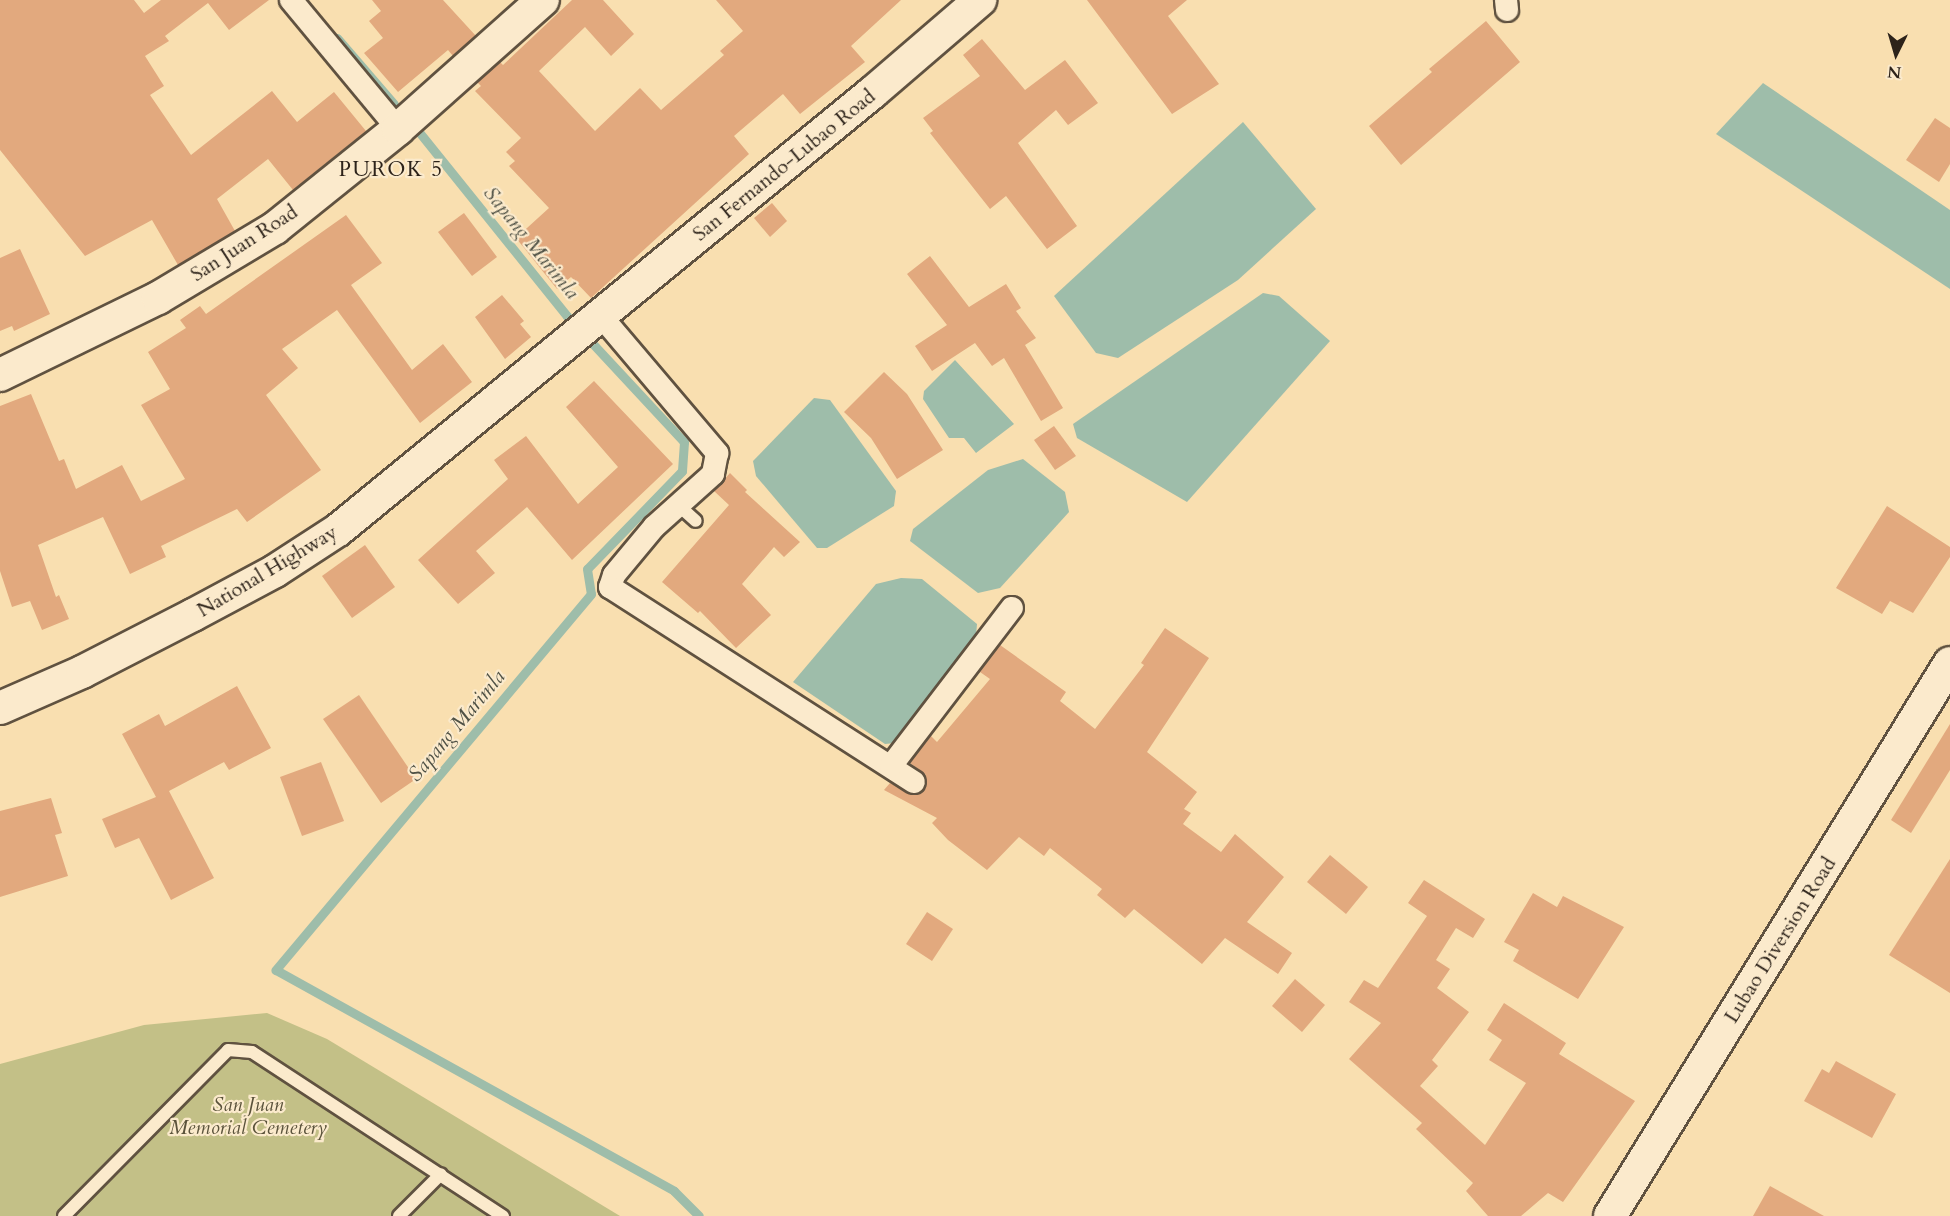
<!DOCTYPE html>
<style>
body{margin:0}
#map{position:relative;width:1950px;height:1216px;overflow:hidden;background:#f9dfb0;font-family:Cardo,serif}
div>[style]{position:absolute}
[style*='--x']{left:calc(var(--x)*1px);top:calc(var(--y)*1px);width:calc(var(--w)*1px);rotate:calc(var(--a)*1deg)}
.green>*{inset:0;background:#c3c087}
.water>*{inset:0;background:#9ebdaa}
.stream>*{height:9px;margin:-4.5px;padding:0 4.5px;transform-origin:4.5px;border-radius:4.5px;background:#9ebdaa}
.building>*{inset:0;background:#e2a97e}
.roads{filter:drop-shadow(2px 0 #605240) drop-shadow(-2px 0 #605240) drop-shadow(0 2px #605240) drop-shadow(0 -2px #605240)}
.lane>*{height:12px;margin:-6px;padding:0 6px;transform-origin:6px;border-radius:6px;background:#fbeacc}
.street>*{height:22px;margin:-11px;padding:0 11px;transform-origin:11px;border-radius:11px;background:#fbeacc}
.secondary>*{height:32px;margin:-16px;padding:0 16px;transform-origin:16px;border-radius:16px;background:#fbeacc}
span{translate:-50% -50%;white-space:nowrap;text-align:center;line-height:1.15;-webkit-text-stroke:4.5px #fbeacc;paint-order:stroke}
.street-label{font-size:20px;color:#2d231a}
.park-label{font-size:20px;color:#5a523b;font-style:italic}
.neighbourhood-label{font-size:21px;color:#2d231a;letter-spacing:1.5px}
.water-label{font-size:21px;color:#4f5145;font-style:italic}
.north{position:absolute;left:1866px;top:24px;width:60px;height:60px;-webkit-text-stroke:4px #fbeacc;paint-order:stroke;rotate:185deg;font-size:16px;font-weight:700;line-height:24px;text-align:center;color:#2d231a}
.north::after{content:'';display:block;margin:auto;width:21px;height:27px;background:#2d231a;clip-path:polygon(50% 0,100% 100%,50% 72%,0 100%)}
</style>
<div id="map">
<div class="green">
<i style="clip-path:polygon(267px 1013px,327px 1039px,620px 1216px,0 1216px,0 1064px,144px 1025px)"></i>
</div>
<div class="water">
<i style="clip-path:polygon(1763px 83px,1950px 210px,1950px 289px,1716px 134px)"></i>
<i style="clip-path:polygon(1243px 122px,1316px 209px,1238px 280px,1118px 358px,1096px 353px,1054px 296px)"></i>
<i style="clip-path:polygon(1263px 293px,1279px 296px,1330px 341px,1187px 502px,1077px 438px,1073px 424px)"></i>
<i style="clip-path:polygon(955px 360px,1014px 424px,976px 453px,964px 438px,949px 438px,923px 399px,924px 391px)"></i>
<i style="clip-path:polygon(814px 398px,830px 400px,896px 491px,894px 506px,827px 548px,817px 548px,756px 476px,753px 461px)"></i>
<i style="clip-path:polygon(1023px 459px,1065px 492px,1069px 512px,1000px 588px,978px 593px,910px 541px,913px 529px,988px 470px)"></i>
<i style="clip-path:polygon(901px 578px,922px 579px,977px 624px,976px 636px,895px 743px,885px 744px,793px 682px,876px 584px)"></i>
</div>
<div class="stream">
<i style="--x:337;--y:38;--w:87;--a:49.2"></i>
<i style="--x:415;--y:127;--w:243;--a:51.2"></i>
<i style="--x:567;--y:316;--w:172;--a:47.1"></i>
<i style="--x:684;--y:442;--w:29;--a:94"></i>
<i style="--x:682;--y:471;--w:136;--a:134.1"></i>
<i style="--x:587;--y:569;--w:25;--a:81"></i>
<i style="--x:591;--y:594;--w:491;--a:130"></i>
<i style="--x:276;--y:970;--w:455;--a:29"></i>
<i style="--x:674;--y:1191;--w:35;--a:45"></i>
</div>
<div class="building">
<i style="clip-path:polygon(0 0,134px 0,144px 13px,161px 0,269px 0,229px 30px,208px 3px,165px 36px,169px 41px,145px 56px,164px 86px,150px 95px,191px 155px,272px 91px,297px 122px,334px 92px,366px 131px,293px 190px,268px 159px,217px 199px,235px 231px,178px 265px,152px 220px,85px 256px,0 150px)"></i>
<i style="clip-path:polygon(372px 0,443px 0,476px 36px,453px 56px,448px 50px,398px 92px,364px 53px,383px 38px,369px 21px,381px 11px)"></i>
<i style="clip-path:polygon(572px 0,603px 0,634px 34px,611px 56px,585px 27px,539px 71px,595px 131px,640px 88px,661px 110px,724px 55px,720px 51px,743px 31px,716px 0,901px 0,851px 46px,865px 62px,800px 114px,783px 94px,734px 136px,749px 154px,591px 298px,571px 277px,557px 289px,516px 238px,549px 208px,509px 166px,515px 161px,506px 152px,521px 138px,475px 91px,481px 86px,477px 82px,500px 62px,503px 65px)"></i>
<i style="clip-path:polygon(1087px 0,1187px 0,1168px 16px,1219px 84px,1172px 114px)"></i>
<i style="clip-path:polygon(1486px 21px,1520px 62px,1401px 165px,1369px 126px,1432px 72px,1429px 69px)"></i>
<i style="clip-path:polygon(982px 39px,1025px 90px,1065px 60px,1098px 103px,1068px 125px,1056px 110px,1018px 143px,1077px 226px,1047px 249px,1006px 196px,990px 209px,930px 133px,933px 131px,923px 118px,980px 76px,963px 55px)"></i>
<i style="clip-path:polygon(1935px 118px,1950px 128px,1950px 164px,1939px 182px,1906px 160px)"></i>
<i style="clip-path:polygon(772px 203px,787px 221px,770px 237px,754px 218px)"></i>
<i style="clip-path:polygon(464px 213px,497px 257px,472px 276px,438px 232px)"></i>
<i style="clip-path:polygon(346px 215px,382px 263px,351px 285px,412px 370px,443px 344px,472px 382px,420px 423px,337px 310px,282px 349px,298px 368px,266px 395px,321px 470px,247px 522px,237px 509px,161px 546px,166px 557px,130px 574px,103px 517px,38px 545px,56px 597px,59px 595px,69px 619px,42px 630px,30px 601px,12px 607px,0 571px,0 406px,31px 394px,59px 461px,64px 459px,76px 489px,122px 465px,141px 501px,185px 479px,141px 405px,170px 389px,148px 352px,186px 328px,180px 320px,200px 306px,206px 314px)"></i>
<i style="clip-path:polygon(20px 249px,50px 314px,14px 331px,12px 326px,0 331px,0 258px)"></i>
<i style="clip-path:polygon(930px 256px,969px 307px,1006px 284px,1021px 308px,1016px 311px,1036px 338px,1025px 345px,1063px 408px,1041px 421px,1004px 358px,992px 366px,975px 343px,932px 371px,915px 346px,947px 325px,907px 274px)"></i>
<i style="clip-path:polygon(502px 295px,524px 321px,520px 324px,531px 337px,505px 359px,475px 317px)"></i>
<i style="clip-path:polygon(884px 372px,907px 394px,943px 450px,897px 479px,871px 438px,844px 412px)"></i>
<i style="clip-path:polygon(594px 381px,673px 464px,572px 560px,527px 507px,476px 551px,495px 573px,458px 604px,418px 560px,508px 479px,494px 460px,526px 436px,578px 504px,618px 467px,566px 407px)"></i>
<i style="clip-path:polygon(1054px 426px,1076px 456px,1055px 470px,1034px 440px)"></i>
<i style="clip-path:polygon(730px 473px,747px 490px,745px 492px,800px 542px,784px 557px,774px 547px,742px 584px,771px 615px,736px 648px,700px 611px,698px 613px,662px 582px,729px 505px,714px 491px)"></i>
<i style="clip-path:polygon(1887px 506px,1950px 547px,1950px 557px,1913px 613px,1890px 601px,1882px 614px,1836px 588px)"></i>
<i style="clip-path:polygon(365px 545px,395px 587px,352px 618px,322px 576px)"></i>
<i style="clip-path:polygon(1165px 628px,1209px 658px,1147px 752px,1197px 792px,1184px 809px,1191px 813px,1183px 824px,1221px 852px,1235px 834px,1284px 877px,1247px 922px,1292px 953px,1278px 974px,1225px 938px,1202px 964px,1134px 909px,1125px 918px,1097px 895px,1102px 889px,1050px 848px,1044px 856px,1019px 837px,987px 870px,948px 840px,932px 823px,937px 818px,884px 790px,890px 783px,913px 795px,925px 790px,926px 775px,910px 763px,931px 736px,937px 742px,990px 679px,980px 672px,1000px 645px,1066px 692px,1060px 701px,1095px 729px,1144px 665px,1141px 663px)"></i>
<i style="clip-path:polygon(237px 686px,271px 748px,229px 770px,224px 762px,169px 791px,214px 878px,171px 900px,139px 838px,115px 848px,102px 819px,156px 797px,122px 734px,159px 714px,165px 726px)"></i>
<i style="clip-path:polygon(359px 695px,416px 779px,381px 803px,323px 719px)"></i>
<i style="clip-path:polygon(1950px 724px,1950px 770px,1911px 833px,1891px 820px)"></i>
<i style="clip-path:polygon(321px 762px,344px 821px,302px 836px,280px 777px)"></i>
<i style="clip-path:polygon(51px 798px,62px 833px,55px 835px,68px 876px,0 897px,0 811px)"></i>
<i style="clip-path:polygon(1330px 855px,1368px 887px,1346px 914px,1307px 882px)"></i>
<i style="clip-path:polygon(1950px 859px,1950px 993px,1889px 955px)"></i>
<i style="clip-path:polygon(1424px 880px,1485px 919px,1473px 938px,1456px 928px,1436px 960px,1450px 969px,1437px 988px,1469px 1012px,1432px 1060px,1438px 1066px,1420px 1086px,1485px 1145px,1526px 1083px,1489px 1060px,1502px 1040px,1487px 1030px,1504px 1003px,1566px 1043px,1559px 1054px,1635px 1101px,1563px 1202px,1548px 1193px,1521px 1216px,1488px 1216px,1466px 1191px,1473px 1183px,1416px 1129px,1422px 1123px,1349px 1059px,1381px 1023px,1349px 1002px,1364px 980px,1378px 988px,1427px 916px,1408px 903px)"></i>
<i style="clip-path:polygon(1533px 893px,1557px 907px,1563px 896px,1624px 927px,1578px 999px,1513px 961px,1519px 950px,1504px 942px)"></i>
<i style="clip-path:polygon(927px 912px,953px 929px,932px 961px,906px 944px)"></i>
<i style="clip-path:polygon(1295px 979px,1325px 1005px,1302px 1032px,1272px 1006px)"></i>
<i style="clip-path:polygon(1836px 1061px,1896px 1094px,1872px 1138px,1804px 1101px,1822px 1069px,1829px 1073px)"></i>
<i style="clip-path:polygon(1770px 1186px,1824px 1216px,1753px 1216px)"></i>
</div>
<div class="roads">
<div class="lane">
<i style="--x:677;--y:504;--w:25;--a:42"></i>
<i style="--x:64;--y:1216;--w:233;--a:-45.3"></i>
<i style="--x:228;--y:1050;--w:24;--a:5"></i>
<i style="--x:252;--y:1052;--w:300;--a:33.2"></i>
<i style="--x:399;--y:1216;--w:59;--a:-45"></i>
</div>
<div class="street">
<i style="--x:291;--y:0;--w:168;--a:50.3"></i>
<i style="--x:1506;--y:0;--w:10;--a:84"></i>
<i style="--x:601;--y:316;--w:180;--a:49.7"></i>
<i style="--x:717;--y:453;--w:21;--a:101"></i>
<i style="--x:713;--y:474;--w:79;--a:138.1"></i>
<i style="--x:654;--y:527;--w:62;--a:129.8"></i>
<i style="--x:614;--y:575;--w:13;--a:108"></i>
<i style="--x:610;--y:587;--w:361;--a:32.7"></i>
<i style="--x:891;--y:766;--w:199;--a:-52.6"></i>
</div>
<div class="secondary">
<i style="--x:0;--y:375;--w:176;--a:-26"></i>
<i style="--x:158;--y:298;--w:136;--a:-30.9"></i>
<i style="--x:275;--y:228;--w:158;--a:-38.8"></i>
<i style="--x:398;--y:129;--w:194;--a:-41.7"></i>
<i style="--x:0;--y:708;--w:90;--a:-23.7"></i>
<i style="--x:82;--y:672;--w:125;--a:-27.2"></i>
<i style="--x:193;--y:615;--w:93;--a:-28.2"></i>
<i style="--x:275;--y:571;--w:75;--a:-33.1"></i>
<i style="--x:338;--y:530;--w:690;--a:-39.3"></i>
<i style="--x:872;--y:93;--w:143;--a:-40.7"></i>
<i style="--x:1610;--y:1216;--w:649;--a:-58.42"></i>
</div>
</div>
<div class="street-label">
<span style="left:784px;top:165px;rotate:-39deg">San Fernando-Lubao Road</span>
<span style="left:244px;top:243px;rotate:-33deg">San Juan Road</span>
<span style="left:267px;top:571px;rotate:-31deg">National Highway</span>
<span style="left:1780px;top:940px;rotate:-58deg">Lubao Diversion Road</span>
</div>
<div class="park-label">
<span style="left:248px;top:1116px">San Juan<br>Memorial Cemetery</span>
</div>
<div class="neighbourhood-label">
<span style="left:391px;top:170px">PUROK 5</span>
</div>
<div class="water-label">
<span style="left:531px;top:243px;rotate:51deg">Sapang Marimla</span>
<span style="left:457px;top:726px;rotate:-50deg">Sapang Marimla</span>
</div>
<div class="north">N</div>
</div>
